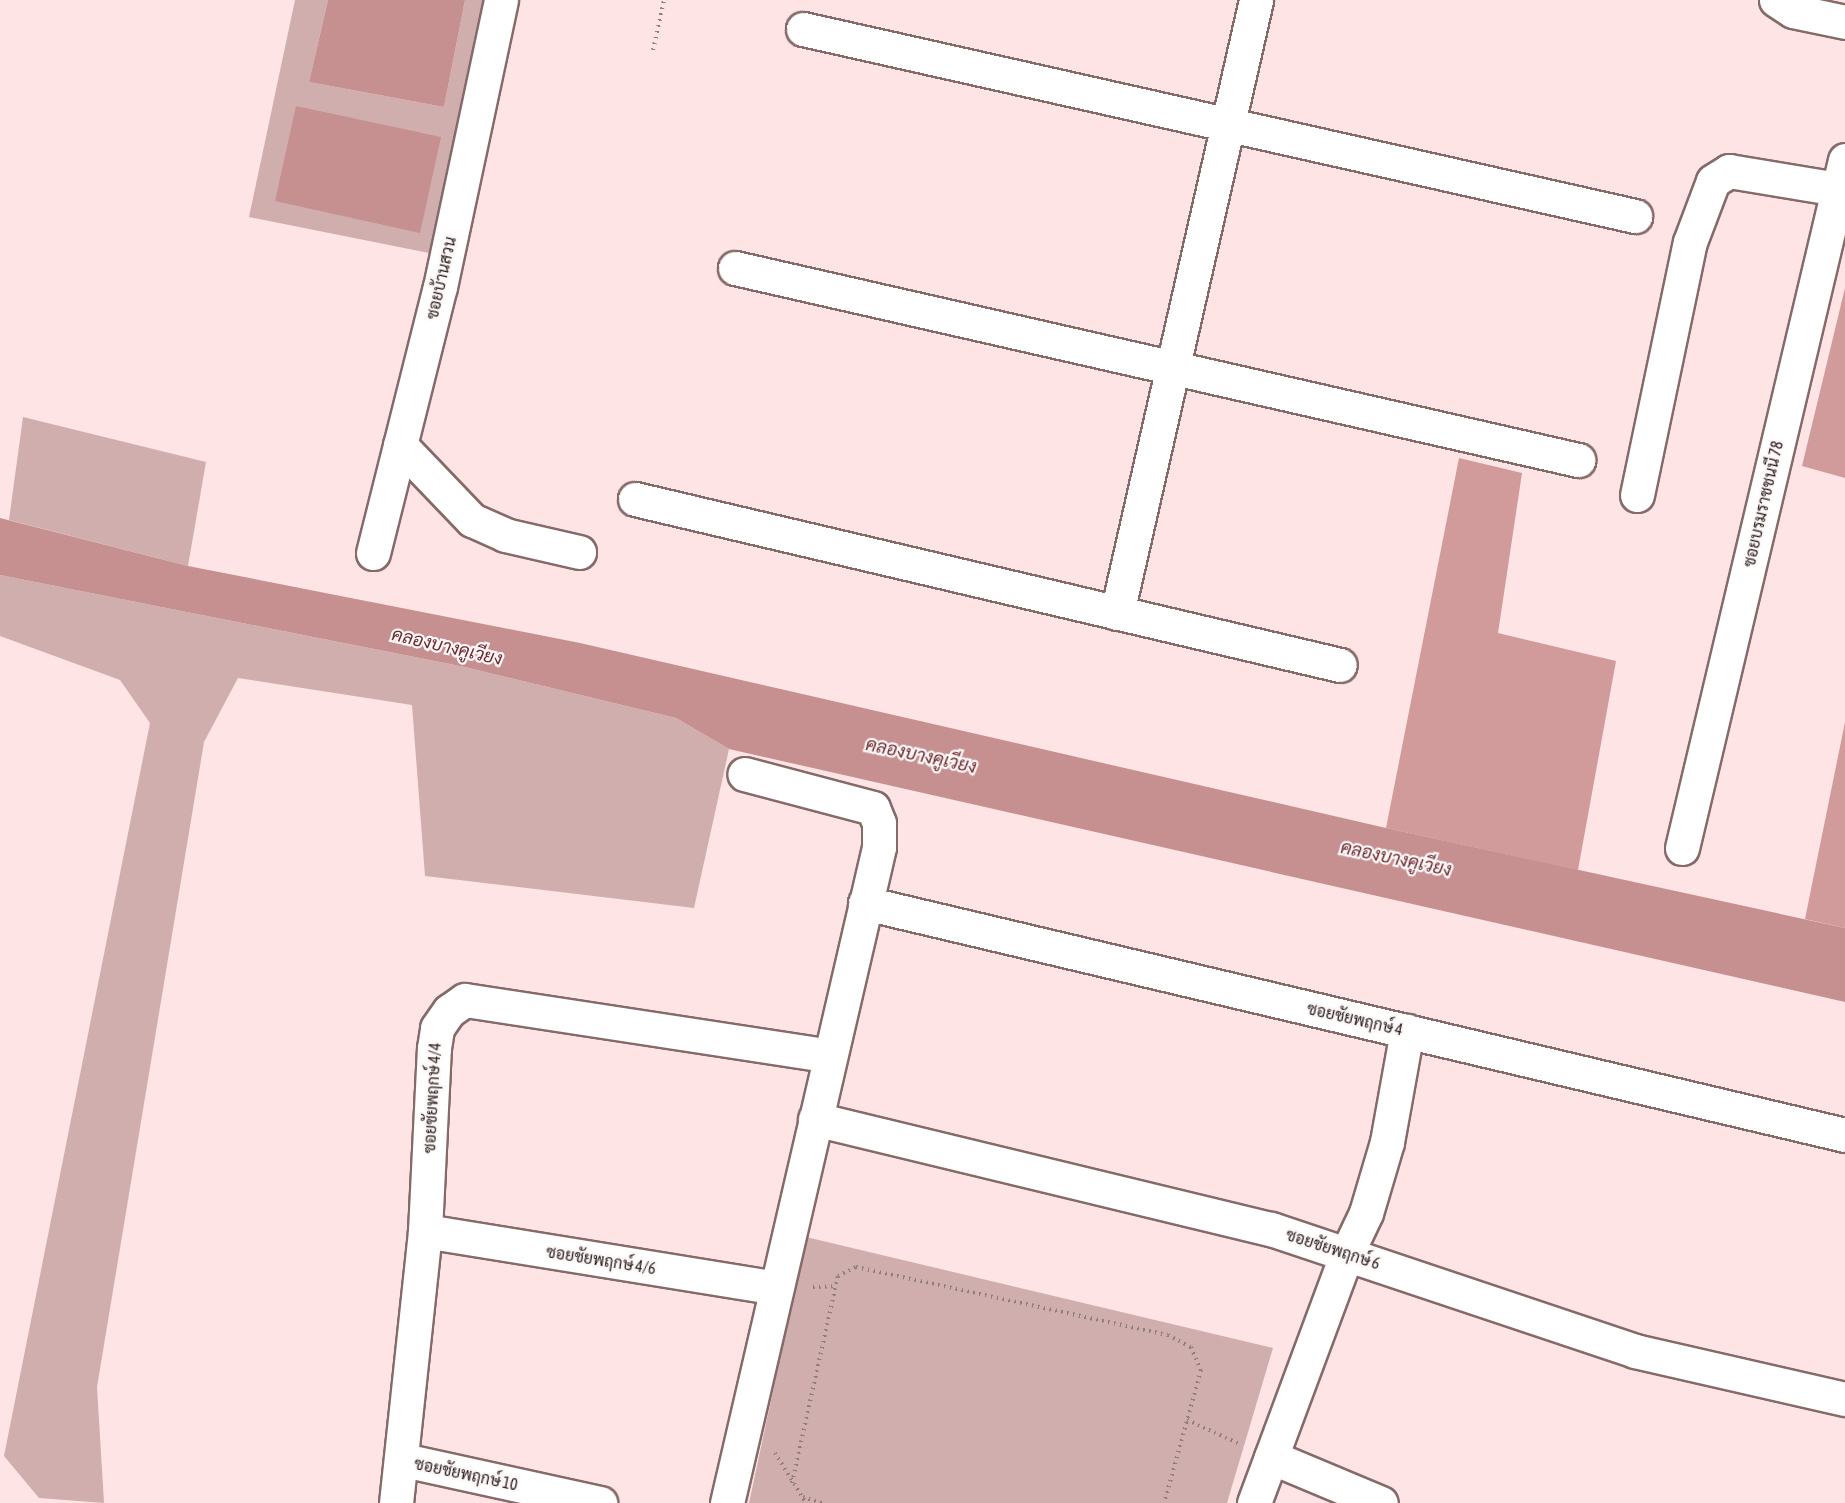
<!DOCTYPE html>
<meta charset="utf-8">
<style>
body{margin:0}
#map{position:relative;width:1845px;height:1503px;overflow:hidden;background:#fee4e4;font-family:"Asap Condensed",Sarabun,sans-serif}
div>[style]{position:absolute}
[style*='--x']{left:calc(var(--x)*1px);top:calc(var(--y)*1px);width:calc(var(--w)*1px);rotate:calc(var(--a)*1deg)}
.green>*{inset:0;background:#d0aeae}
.forest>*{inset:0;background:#d19a9b}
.water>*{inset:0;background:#c69091}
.path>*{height:4px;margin-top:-2px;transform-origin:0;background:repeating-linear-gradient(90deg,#907e7e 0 1.5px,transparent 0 6px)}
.roads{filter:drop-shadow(2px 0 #856a6a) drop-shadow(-2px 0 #856a6a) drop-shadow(0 2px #856a6a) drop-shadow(0 -2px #856a6a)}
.street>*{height:33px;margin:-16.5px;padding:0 16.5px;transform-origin:16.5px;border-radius:16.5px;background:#fff}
span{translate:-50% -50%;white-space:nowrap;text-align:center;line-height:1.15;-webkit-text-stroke:4.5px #fdf7f7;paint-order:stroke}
.street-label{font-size:16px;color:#281d1d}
.water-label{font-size:18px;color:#6c292f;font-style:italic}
</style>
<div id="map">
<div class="green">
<i style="clip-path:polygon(295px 0,328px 0,309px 82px,444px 107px,465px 0,519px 0,464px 260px,249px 217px)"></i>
<i style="clip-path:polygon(23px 417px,206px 462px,188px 566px,9px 520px)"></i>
<i style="clip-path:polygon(0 575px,465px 667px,676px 718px,729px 749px,694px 908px,425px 876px,412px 705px,238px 678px,204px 742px,97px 1387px,104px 1503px,39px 1498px,4px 1456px,150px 723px,120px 680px,0 636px)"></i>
<i style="clip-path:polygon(806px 1237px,1273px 1348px,1227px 1503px,749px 1503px)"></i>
</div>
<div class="forest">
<i style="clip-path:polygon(1845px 288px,1845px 478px,1802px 466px)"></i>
<i style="clip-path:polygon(1459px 458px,1522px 473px,1498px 633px,1616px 661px,1578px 870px,1386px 828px)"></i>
<i style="clip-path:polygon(1845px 722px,1845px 928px,1805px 919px)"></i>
</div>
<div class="water">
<i style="clip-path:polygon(328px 0,465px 0,444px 107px,309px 82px)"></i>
<i style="clip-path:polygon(296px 106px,441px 137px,420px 233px,275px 201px)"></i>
<i style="clip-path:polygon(0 518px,188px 566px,580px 643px,1386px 828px,1845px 928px,1845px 1002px,729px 749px,676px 718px,465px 667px,0 575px)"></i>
</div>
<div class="path">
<i style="--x:653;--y:50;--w:51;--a:-77.6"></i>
<i style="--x:813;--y:1287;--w:23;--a:-2"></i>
<i style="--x:1187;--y:1420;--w:58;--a:24.4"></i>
<i style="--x:775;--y:1453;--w:59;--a:58.2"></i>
<i style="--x:792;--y:1483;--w:212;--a:-77.5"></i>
<i style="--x:838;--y:1276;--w:20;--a:-27"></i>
<i style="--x:856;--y:1267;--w:319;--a:12.3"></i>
<i style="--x:1168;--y:1335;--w:26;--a:28"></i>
<i style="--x:1191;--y:1347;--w:25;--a:67"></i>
<i style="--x:1201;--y:1370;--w:138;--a:105.5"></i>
<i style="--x:803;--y:1497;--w:20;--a:18"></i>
</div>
<div class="roads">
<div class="street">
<i style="--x:1776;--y:0;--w:20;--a:33"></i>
<i style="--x:1793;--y:11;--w:53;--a:11.9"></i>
<i style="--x:803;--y:29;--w:853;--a:12.67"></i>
<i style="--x:735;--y:268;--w:865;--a:12.83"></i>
<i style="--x:400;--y:445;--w:104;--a:46.2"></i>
<i style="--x:472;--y:520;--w:36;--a:24"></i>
<i style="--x:505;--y:535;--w:76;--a:12.9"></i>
<i style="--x:1637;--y:495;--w:258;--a:-78.2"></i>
<i style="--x:1690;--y:242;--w:65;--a:-69.3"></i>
<i style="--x:1713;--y:181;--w:19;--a:-32"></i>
<i style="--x:1729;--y:171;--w:110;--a:9.4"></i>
<i style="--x:635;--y:499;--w:724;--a:13.25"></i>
<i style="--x:373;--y:553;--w:274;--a:-75.9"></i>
<i style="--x:440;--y:287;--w:293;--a:-78"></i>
<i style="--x:1117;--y:613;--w:629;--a:-77.22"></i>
<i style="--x:1682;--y:848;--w:707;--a:-76.67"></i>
<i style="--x:865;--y:903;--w:1007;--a:13.32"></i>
<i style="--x:815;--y:1119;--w:469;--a:13.6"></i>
<i style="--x:1271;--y:1229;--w:384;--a:18.5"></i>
<i style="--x:1635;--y:1351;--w:215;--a:12.9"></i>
<i style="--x:425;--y:1231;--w:356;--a:9.2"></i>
<i style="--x:1271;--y:1457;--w:119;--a:22.7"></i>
<i style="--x:403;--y:1460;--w:202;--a:12.3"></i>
<i style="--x:396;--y:1503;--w:274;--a:-83.9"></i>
<i style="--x:425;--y:1231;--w:183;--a:-87.2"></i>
<i style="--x:434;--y:1048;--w:20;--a:-81"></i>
<i style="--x:437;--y:1028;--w:21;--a:-55"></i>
<i style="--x:449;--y:1011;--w:19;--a:-35"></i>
<i style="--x:465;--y:1000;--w:369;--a:8.7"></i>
<i style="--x:727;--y:1503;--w:673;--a:-76.95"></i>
<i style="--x:879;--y:847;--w:24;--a:-90"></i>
<i style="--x:879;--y:823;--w:16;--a:-112"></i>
<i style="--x:873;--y:808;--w:133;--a:-165.2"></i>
<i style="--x:1254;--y:1503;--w:267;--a:-69.6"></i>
<i style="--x:1347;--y:1253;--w:44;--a:-64.6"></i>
<i style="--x:1366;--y:1213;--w:74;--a:-73.5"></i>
<i style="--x:1387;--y:1142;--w:113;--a:-79.8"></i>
</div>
</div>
<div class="street-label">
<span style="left:441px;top:278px;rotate:-77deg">ซอยบ้านสวน</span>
<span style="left:1763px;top:504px;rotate:-77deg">ซอยบรมราชชนนี 78</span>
<span style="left:1355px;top:1019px;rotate:13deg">ซอยชัยพฤกษ์ 4</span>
<span style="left:432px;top:1098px;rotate:-87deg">ซอยชัยพฤกษ์ 4/4</span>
<span style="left:1333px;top:1249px;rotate:18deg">ซอยชัยพฤกษ์ 6</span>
<span style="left:601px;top:1260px;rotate:9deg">ซอยชัยพฤกษ์ 4/6</span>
<span style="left:466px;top:1474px;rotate:12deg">ซอยชัยพฤกษ์ 10</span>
</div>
<div class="water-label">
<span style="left:447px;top:647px;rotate:13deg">คลองบางคูเวียง</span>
<span style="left:921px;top:756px;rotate:12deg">คลองบางคูเวียง</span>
<span style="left:1396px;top:859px;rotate:12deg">คลองบางคูเวียง</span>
</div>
</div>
